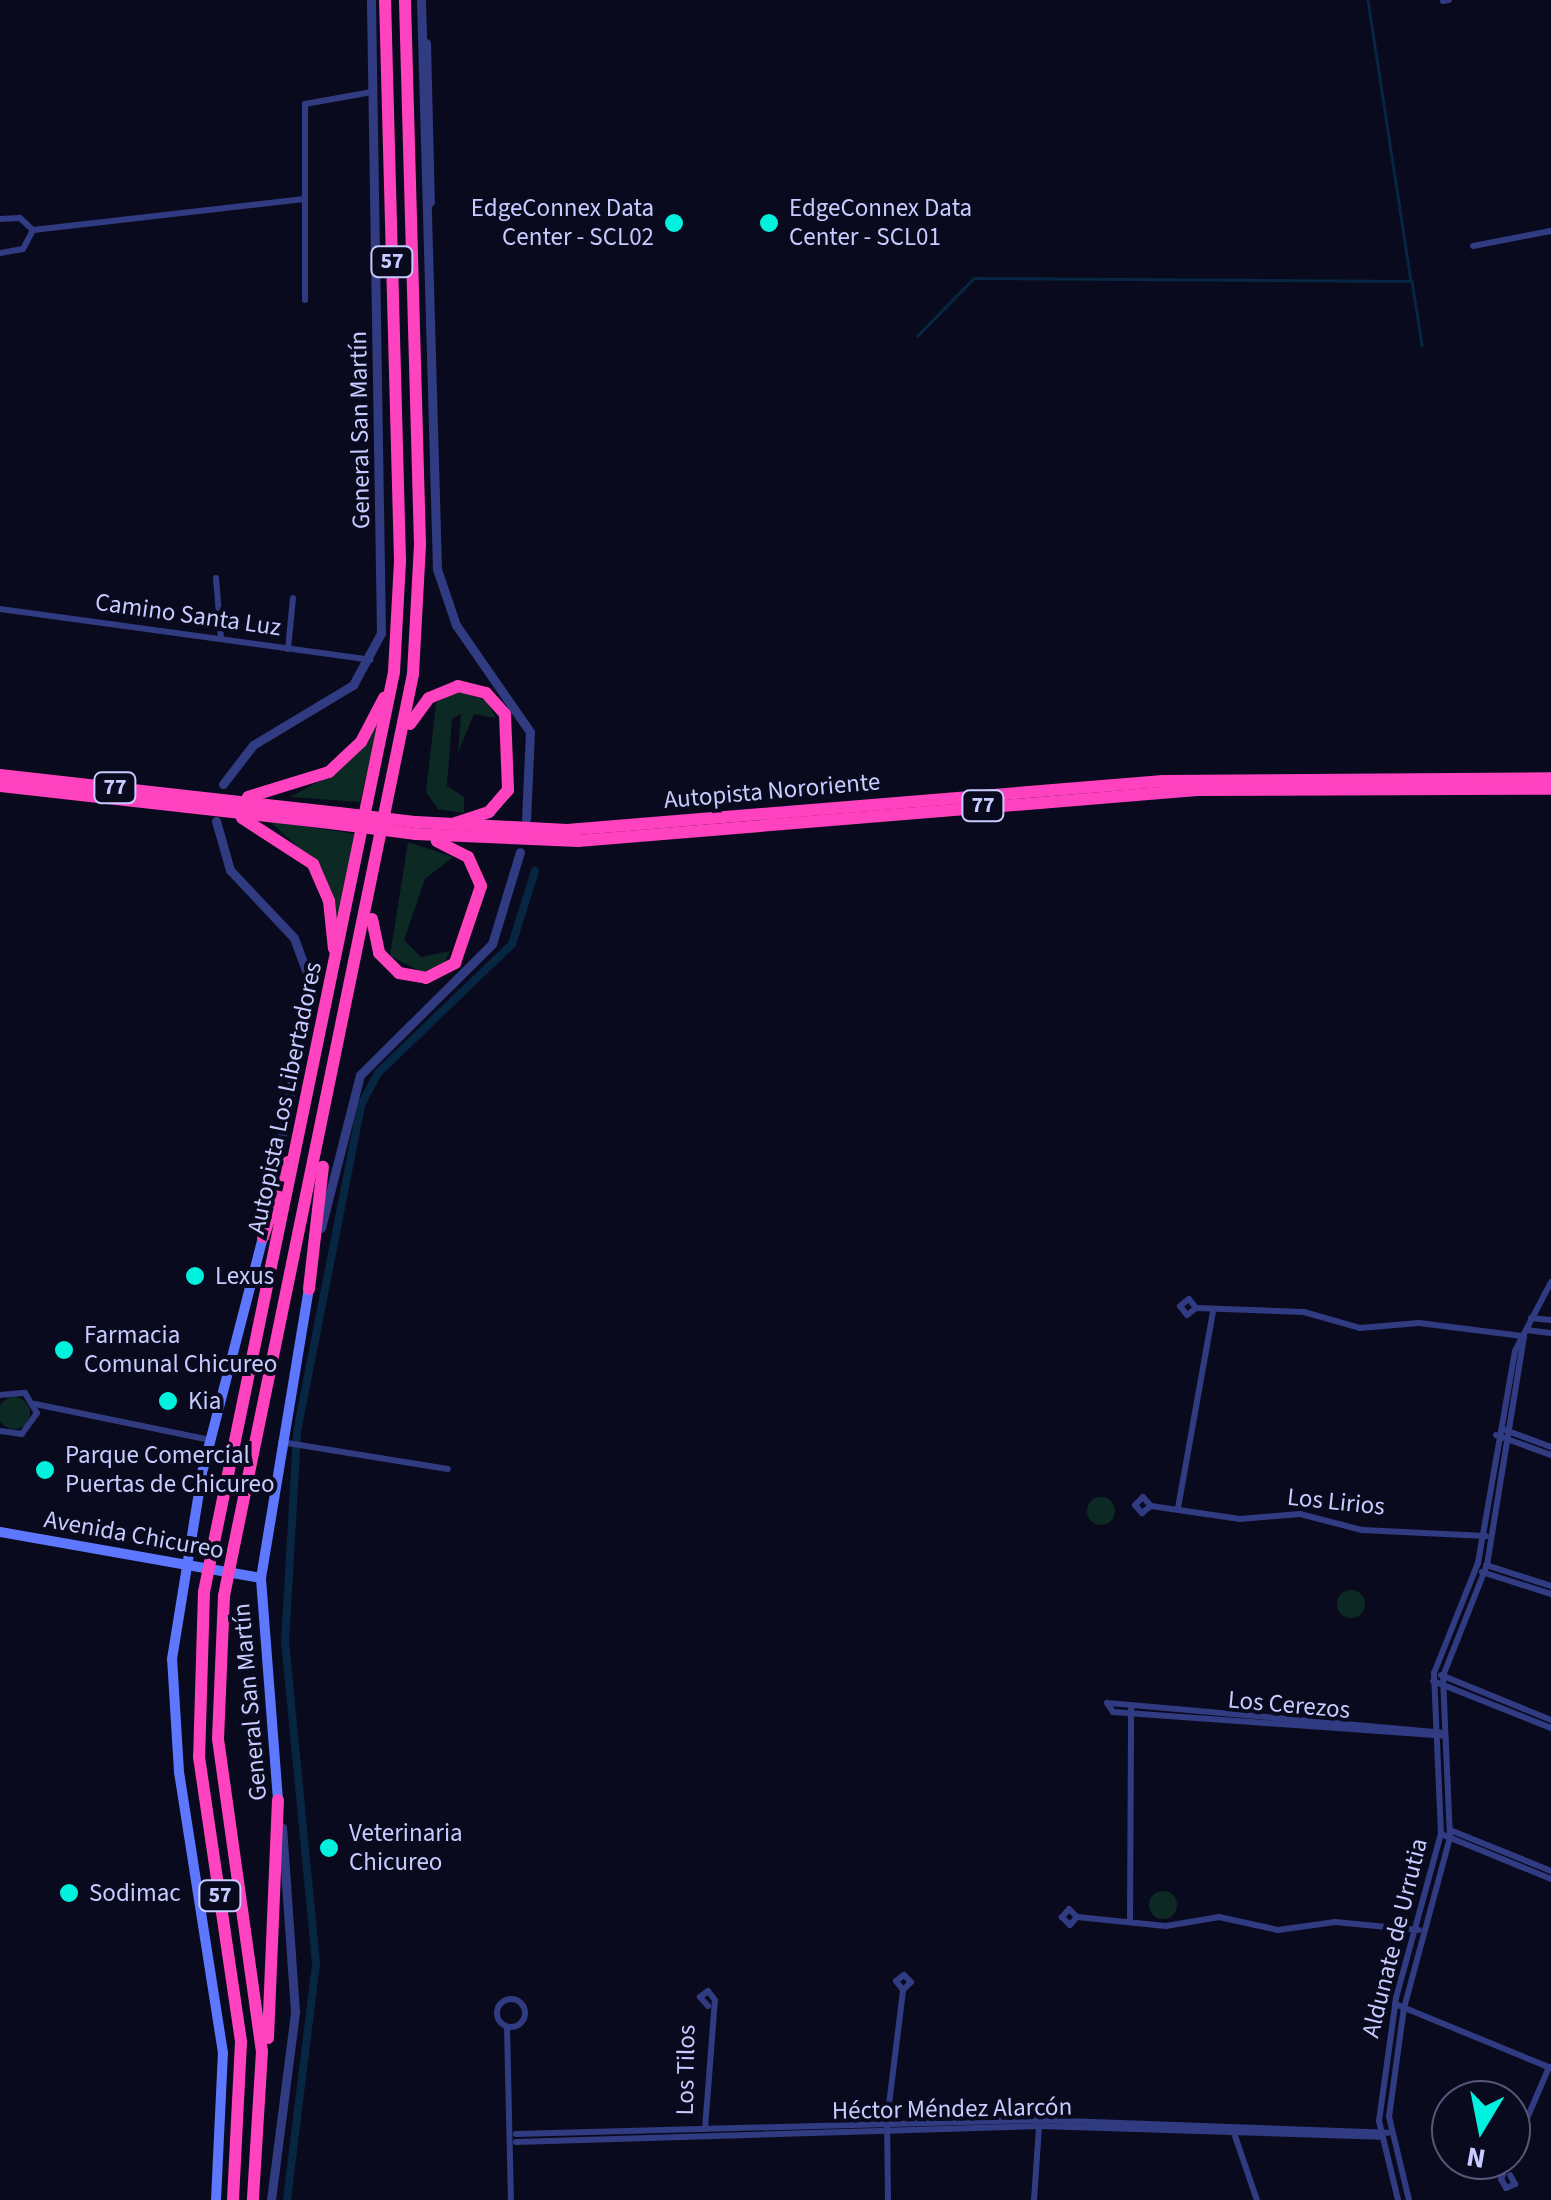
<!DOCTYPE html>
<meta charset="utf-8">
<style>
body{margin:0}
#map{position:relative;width:1551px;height:2200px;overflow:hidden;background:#0a0a1e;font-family:"Source Sans 3",sans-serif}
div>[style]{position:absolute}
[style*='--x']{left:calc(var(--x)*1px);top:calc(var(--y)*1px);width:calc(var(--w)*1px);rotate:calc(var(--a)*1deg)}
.green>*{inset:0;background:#0c2923}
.round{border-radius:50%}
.stream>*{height:2.5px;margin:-1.25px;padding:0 1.25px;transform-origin:1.25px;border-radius:1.25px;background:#062641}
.canal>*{height:8px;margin:-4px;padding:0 4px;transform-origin:4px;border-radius:4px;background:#062641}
.minor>*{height:6px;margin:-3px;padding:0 3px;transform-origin:3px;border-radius:3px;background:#303b82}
.minor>.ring{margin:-3px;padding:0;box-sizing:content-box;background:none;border:6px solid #303b82;border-radius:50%}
.tertiary>*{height:9px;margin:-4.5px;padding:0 4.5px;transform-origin:4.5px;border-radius:4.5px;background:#303b82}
.secondary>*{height:10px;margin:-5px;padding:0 5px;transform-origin:5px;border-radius:5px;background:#5e77ff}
.motorway>*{height:12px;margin:-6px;padding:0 6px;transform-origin:6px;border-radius:6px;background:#ff42bf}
.motorway-bridge>*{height:12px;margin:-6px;padding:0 6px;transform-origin:6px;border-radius:6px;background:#ff42bf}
.dots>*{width:28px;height:28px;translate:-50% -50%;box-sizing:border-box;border:5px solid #0a0a1e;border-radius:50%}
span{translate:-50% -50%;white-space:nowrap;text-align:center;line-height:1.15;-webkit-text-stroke:8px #0a0a1e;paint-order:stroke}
.shield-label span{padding:2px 8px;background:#0a0a1e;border:2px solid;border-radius:8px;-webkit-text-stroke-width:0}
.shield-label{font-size:22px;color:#c7cbff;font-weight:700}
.poi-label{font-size:25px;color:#c7cbff}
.right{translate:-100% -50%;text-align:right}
.left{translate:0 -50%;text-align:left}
.street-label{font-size:25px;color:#c7cbff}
.north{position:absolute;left:1431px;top:2080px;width:100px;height:100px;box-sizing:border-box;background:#0a0a1e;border:2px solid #565778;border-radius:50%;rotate:190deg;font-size:28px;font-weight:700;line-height:40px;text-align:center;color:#c7cbff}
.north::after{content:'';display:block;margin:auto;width:35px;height:45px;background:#00f2de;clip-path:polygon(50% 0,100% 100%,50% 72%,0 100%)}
</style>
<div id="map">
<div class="green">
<i style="clip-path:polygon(455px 691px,486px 700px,496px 718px,474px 714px,458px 752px,461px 714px,452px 719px,447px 786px,464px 797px,464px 813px,438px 809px,426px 792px,436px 703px)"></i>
<i style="clip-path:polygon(380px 716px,360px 802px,290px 797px,340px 770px)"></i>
<i style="clip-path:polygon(269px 821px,355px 834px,336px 933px,319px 866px)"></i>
<i style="clip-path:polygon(408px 842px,453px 857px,425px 879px,404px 940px,421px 957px,450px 951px,444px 964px,422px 972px,390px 956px)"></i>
<i class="round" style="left:-2px;top:1397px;width:32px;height:32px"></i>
<i class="round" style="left:1087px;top:1497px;width:28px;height:28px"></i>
<i class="round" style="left:1337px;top:1590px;width:28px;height:28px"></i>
<i class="round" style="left:1149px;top:1891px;width:28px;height:28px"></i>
</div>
<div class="stream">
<i style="--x:1368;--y:0;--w:283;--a:81.3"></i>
<i style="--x:917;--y:336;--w:81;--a:-45.5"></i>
<i style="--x:974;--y:278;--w:438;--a:0.4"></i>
<i style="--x:1412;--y:281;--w:65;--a:81.1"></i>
</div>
<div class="canal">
<i style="--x:287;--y:2200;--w:239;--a:-83"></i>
<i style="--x:316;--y:1963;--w:321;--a:-95.5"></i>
<i style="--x:285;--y:1643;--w:211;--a:-86.7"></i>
<i style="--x:297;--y:1432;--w:333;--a:-78.9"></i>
<i style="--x:361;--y:1105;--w:36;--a:-62"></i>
<i style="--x:378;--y:1073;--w:186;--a:-43.9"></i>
<i style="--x:512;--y:944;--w:77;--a:-72.5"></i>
</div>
<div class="minor">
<i style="--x:1443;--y:1;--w:6;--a:-9"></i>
<i style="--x:0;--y:219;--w:20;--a:-3"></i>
<i style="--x:20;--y:218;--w:18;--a:43"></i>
<i style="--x:33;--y:230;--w:273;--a:-6.5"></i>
<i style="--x:1473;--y:246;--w:79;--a:-10.9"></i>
<i style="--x:0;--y:253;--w:23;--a:-10"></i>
<i style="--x:23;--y:249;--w:21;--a:-62"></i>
<i style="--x:305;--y:300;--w:196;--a:-90"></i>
<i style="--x:305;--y:104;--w:68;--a:-10.2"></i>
<i style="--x:216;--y:578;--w:61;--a:85.3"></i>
<i style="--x:0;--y:609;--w:374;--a:7.8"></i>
<i style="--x:288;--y:649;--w:51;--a:-84.4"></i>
<i style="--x:1196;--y:1308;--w:11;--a:142"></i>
<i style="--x:1187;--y:1315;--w:11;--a:-128"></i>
<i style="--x:1180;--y:1306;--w:11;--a:-38"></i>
<i style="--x:1189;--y:1299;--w:11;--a:52"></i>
<i style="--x:1196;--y:1308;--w:108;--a:2.1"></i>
<i style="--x:1304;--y:1312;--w:58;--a:15.9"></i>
<i style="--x:1360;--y:1328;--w:59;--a:-4.8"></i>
<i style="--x:1419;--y:1323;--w:104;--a:7.2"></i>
<i style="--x:1531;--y:1318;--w:20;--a:6"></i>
<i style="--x:1526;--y:1330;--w:25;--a:7"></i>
<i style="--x:0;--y:1395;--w:25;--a:-5"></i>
<i style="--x:25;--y:1393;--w:23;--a:59"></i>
<i style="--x:37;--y:1413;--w:26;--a:126"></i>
<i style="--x:22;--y:1434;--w:22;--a:-172"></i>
<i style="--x:35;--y:1404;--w:179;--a:11.6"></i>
<i style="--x:1505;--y:1430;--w:49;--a:20.3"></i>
<i style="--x:1496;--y:1435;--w:59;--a:20"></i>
<i style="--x:281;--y:1442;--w:169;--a:9.2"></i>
<i style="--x:1151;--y:1506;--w:12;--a:-132"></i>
<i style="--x:1143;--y:1497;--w:11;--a:135"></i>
<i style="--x:1135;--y:1505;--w:11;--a:49"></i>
<i style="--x:1142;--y:1513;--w:11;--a:-38"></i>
<i style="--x:1151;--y:1506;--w:90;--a:8.3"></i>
<i style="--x:1240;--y:1519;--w:60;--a:-4.8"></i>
<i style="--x:1300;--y:1514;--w:64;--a:14.5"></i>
<i style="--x:1362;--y:1530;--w:124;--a:2.8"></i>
<i style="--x:1178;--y:1508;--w:200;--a:-79.9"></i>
<i style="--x:1486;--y:1565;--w:68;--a:17.9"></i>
<i style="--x:1482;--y:1572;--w:72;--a:17.7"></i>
<i style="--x:1441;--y:1675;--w:119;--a:22.2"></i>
<i style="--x:1433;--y:1681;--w:127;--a:21.7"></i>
<i style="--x:1445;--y:1733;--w:339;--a:-174.9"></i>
<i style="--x:1107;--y:1703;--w:11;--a:56"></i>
<i style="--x:1113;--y:1712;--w:333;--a:4.1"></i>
<i style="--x:1450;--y:1830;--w:109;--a:22.1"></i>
<i style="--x:1441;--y:1834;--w:119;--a:22.2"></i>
<i style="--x:1077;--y:1917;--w:11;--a:-135"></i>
<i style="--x:1069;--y:1909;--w:11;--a:131"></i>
<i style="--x:1062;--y:1917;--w:11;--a:45"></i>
<i style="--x:1070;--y:1925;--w:11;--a:-49"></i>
<i style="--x:1077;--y:1917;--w:89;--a:5.8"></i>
<i style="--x:1166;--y:1926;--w:54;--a:-9.6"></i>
<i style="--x:1219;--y:1917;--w:60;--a:12.4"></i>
<i style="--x:1278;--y:1930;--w:58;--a:-8"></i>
<i style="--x:1335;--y:1922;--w:84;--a:5.4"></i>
<i style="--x:1130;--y:1920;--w:211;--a:-89.7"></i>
<i class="ring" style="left:497px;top:1999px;width:22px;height:22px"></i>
<i style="--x:1395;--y:2004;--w:169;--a:22.3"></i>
<i style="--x:507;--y:2027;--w:173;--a:88.7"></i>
<i style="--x:705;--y:2129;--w:129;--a:-85.6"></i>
<i style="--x:715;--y:2000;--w:11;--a:-128"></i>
<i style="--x:708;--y:1991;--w:10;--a:143"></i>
<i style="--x:700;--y:1997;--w:12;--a:48"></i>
<i style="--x:1234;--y:2133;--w:71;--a:71.1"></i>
<i style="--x:516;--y:2134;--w:522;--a:-1.54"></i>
<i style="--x:1038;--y:2120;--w:350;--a:2.1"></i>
<i style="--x:516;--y:2142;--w:523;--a:-1.75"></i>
<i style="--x:1039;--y:2126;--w:341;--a:1.8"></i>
<i style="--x:1506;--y:2188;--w:10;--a:-119"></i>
<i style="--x:1501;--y:2179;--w:122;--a:-66.8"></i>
<i style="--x:1506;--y:2188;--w:10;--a:-24"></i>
<i style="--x:1515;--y:2184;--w:10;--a:-119"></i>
<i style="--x:888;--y:2200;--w:79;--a:-90.7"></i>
<i style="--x:887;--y:2121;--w:132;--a:-83"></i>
<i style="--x:903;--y:1990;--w:11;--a:-45"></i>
<i style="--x:911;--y:1982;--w:10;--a:-135"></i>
<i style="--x:904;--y:1975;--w:10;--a:143"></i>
<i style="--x:896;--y:1981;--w:11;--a:52"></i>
<i style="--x:1034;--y:2200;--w:74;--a:-86.1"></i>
<i style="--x:1398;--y:2200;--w:81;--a:-103.5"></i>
<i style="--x:1379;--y:2121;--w:124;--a:-82.1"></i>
<i style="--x:1396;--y:1998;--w:170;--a:-74.7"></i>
<i style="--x:1441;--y:1834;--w:161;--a:-92.5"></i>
<i style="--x:1434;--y:1673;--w:118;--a:-68.2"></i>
<i style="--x:1478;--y:1563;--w:215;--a:-80.1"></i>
<i style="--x:1515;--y:1351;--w:78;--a:-62.4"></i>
<i style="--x:1409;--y:2200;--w:85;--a:-103.5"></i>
<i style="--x:1389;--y:2117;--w:110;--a:-82.2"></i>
<i style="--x:1404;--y:2008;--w:176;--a:-74.9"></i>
<i style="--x:1450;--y:1838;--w:162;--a:-92.5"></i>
<i style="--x:1443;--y:1676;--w:119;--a:-68.4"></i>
<i style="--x:1487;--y:1565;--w:232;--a:-80.8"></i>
</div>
<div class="tertiary">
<i style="--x:421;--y:0;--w:569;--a:88.39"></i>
<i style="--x:437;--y:569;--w:59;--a:71.3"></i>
<i style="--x:456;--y:625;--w:130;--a:55.3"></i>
<i style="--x:530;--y:732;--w:87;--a:92.6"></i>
<i style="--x:426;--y:43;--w:159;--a:88.6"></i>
<i style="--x:223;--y:784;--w:49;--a:-52.4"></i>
<i style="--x:253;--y:745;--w:117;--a:-31"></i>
<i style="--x:353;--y:685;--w:59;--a:-61.7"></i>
<i style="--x:381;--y:633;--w:633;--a:-90.91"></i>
<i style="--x:216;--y:821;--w:51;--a:74.1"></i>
<i style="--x:230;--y:870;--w:93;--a:46.7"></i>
<i style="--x:294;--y:938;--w:46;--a:69.6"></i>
<i style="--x:310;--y:981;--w:215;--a:100.2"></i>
<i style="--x:321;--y:1228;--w:158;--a:-75.7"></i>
<i style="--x:360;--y:1075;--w:186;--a:-44.8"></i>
<i style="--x:492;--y:944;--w:96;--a:-73.1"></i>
<i style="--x:271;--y:2200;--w:190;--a:-82.7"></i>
<i style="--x:295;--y:2012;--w:185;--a:-94"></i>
</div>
<div class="secondary">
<i style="--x:0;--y:1532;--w:265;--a:10"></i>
<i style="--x:278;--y:1800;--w:223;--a:-94.4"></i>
<i style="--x:261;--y:1578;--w:293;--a:-80.6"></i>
<i style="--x:216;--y:2200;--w:147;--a:-87.3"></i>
<i style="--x:223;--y:2053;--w:284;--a:-98.9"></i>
<i style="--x:179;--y:1772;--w:113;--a:-93.5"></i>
<i style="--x:172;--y:1659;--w:188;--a:-80.8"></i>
<i style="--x:202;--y:1473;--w:244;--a:-75.5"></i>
</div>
<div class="motorway">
<i style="--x:410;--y:724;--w:32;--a:-54"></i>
<i style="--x:429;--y:698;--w:31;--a:-22"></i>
<i style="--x:458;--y:686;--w:29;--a:14"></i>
<i style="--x:486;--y:693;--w:28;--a:48"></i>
<i style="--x:505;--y:714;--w:76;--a:87.7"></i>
<i style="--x:508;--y:790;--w:29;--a:131"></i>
<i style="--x:489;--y:812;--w:36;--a:162"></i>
<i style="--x:0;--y:775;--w:341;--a:6.4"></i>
<i style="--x:0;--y:786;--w:332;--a:6.4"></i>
<i style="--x:248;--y:797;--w:85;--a:-17.2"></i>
<i style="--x:329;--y:772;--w:44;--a:-43.2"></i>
<i style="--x:361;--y:742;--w:50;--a:-62.4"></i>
<i style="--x:242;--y:818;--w:85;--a:32.9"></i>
<i style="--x:313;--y:864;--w:40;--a:66.6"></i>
<i style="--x:329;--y:901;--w:48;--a:84.1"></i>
<i style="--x:416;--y:822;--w:151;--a:3"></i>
<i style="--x:567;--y:830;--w:598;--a:-4.7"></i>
<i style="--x:1163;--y:781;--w:388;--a:-0.4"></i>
<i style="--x:416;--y:834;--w:162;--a:2.5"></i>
<i style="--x:578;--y:841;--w:621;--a:-4.71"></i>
<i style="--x:1197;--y:790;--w:354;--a:-0.2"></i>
<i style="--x:372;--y:919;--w:35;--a:78"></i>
<i style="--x:379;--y:953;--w:28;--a:45"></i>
<i style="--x:399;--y:973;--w:27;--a:10"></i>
<i style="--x:426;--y:978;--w:33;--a:-27"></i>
<i style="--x:455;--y:963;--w:81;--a:-71.3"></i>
<i style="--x:481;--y:886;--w:32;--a:-114"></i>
<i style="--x:468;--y:857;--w:35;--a:-153"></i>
<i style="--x:263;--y:1237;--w:79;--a:-71.6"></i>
<i style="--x:309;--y:1289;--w:123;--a:-83.5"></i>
<i style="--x:213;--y:1547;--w:894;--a:-78.31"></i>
<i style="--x:394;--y:672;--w:112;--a:-86.9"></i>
<i style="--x:400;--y:560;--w:560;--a:-91.53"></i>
<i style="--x:233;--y:1551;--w:895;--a:-78.4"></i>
<i style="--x:413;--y:674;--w:129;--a:-86.9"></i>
<i style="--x:420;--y:545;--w:545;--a:-91.58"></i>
<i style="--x:204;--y:1592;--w:165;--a:91.7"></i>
<i style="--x:199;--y:1757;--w:288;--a:81.6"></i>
<i style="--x:241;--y:2042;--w:158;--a:92.9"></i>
<i style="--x:224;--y:1596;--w:143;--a:92.4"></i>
<i style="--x:218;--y:1739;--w:315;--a:82"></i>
<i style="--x:262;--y:2051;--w:149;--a:93.5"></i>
<i style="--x:268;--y:2038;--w:238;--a:-87.6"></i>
</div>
<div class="motorway-bridge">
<i style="--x:339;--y:813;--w:78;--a:6.7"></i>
<i style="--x:330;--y:823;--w:87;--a:7.3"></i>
<i style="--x:204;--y:1592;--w:46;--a:-78.7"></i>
<i style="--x:224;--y:1596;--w:46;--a:-78.7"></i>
</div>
<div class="dots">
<i style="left:674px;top:223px;background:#00f2de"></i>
<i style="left:769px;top:223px;background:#00f2de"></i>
<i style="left:195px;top:1276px;background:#00f2de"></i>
<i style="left:64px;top:1350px;background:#00f2de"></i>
<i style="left:168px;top:1401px;background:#00f2de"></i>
<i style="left:45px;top:1470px;background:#00f2de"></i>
<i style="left:329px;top:1848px;background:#00f2de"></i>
<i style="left:69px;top:1893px;background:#00f2de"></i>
</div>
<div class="shield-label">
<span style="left:392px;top:262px">57</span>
<span style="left:115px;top:788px">77</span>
<span style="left:983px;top:806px">77</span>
<span style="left:220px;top:1896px">57</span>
</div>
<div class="poi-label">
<span class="right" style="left:654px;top:223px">EdgeConnex Data<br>Center - SCL02</span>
<span class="left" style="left:789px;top:223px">EdgeConnex Data<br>Center - SCL01</span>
<span class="left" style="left:215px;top:1276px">Lexus</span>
<span class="left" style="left:84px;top:1350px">Farmacia<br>Comunal Chicureo</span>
<span class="left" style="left:188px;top:1401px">Kia</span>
<span class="left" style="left:65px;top:1470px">Parque Comercial<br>Puertas de Chicureo</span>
<span class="left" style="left:349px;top:1848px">Veterinaria<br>Chicureo</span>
<span class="left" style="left:89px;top:1893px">Sodimac</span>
</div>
<div class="street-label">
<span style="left:360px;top:430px;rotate:-91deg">General San Martín</span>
<span style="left:188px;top:615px;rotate:8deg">Camino Santa Luz</span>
<span style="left:772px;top:791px;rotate:-5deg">Autopista Nororiente</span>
<span style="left:285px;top:1098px;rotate:-78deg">Autopista Los Libertadores</span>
<span style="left:1336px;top:1502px;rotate:6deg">Los Lirios</span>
<span style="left:134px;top:1535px;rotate:10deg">Avenida Chicureo</span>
<span style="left:250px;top:1702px;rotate:-95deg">General San Martín</span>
<span style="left:1289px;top:1705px;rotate:5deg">Los Cerezos</span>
<span style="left:1395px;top:1938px;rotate:-76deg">Aldunate de Urrutia</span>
<span style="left:686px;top:2070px;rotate:-89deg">Los Tilos</span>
<span style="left:952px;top:2109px;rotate:-1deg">Héctor Méndez Alarcón</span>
</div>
<div class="north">N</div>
</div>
